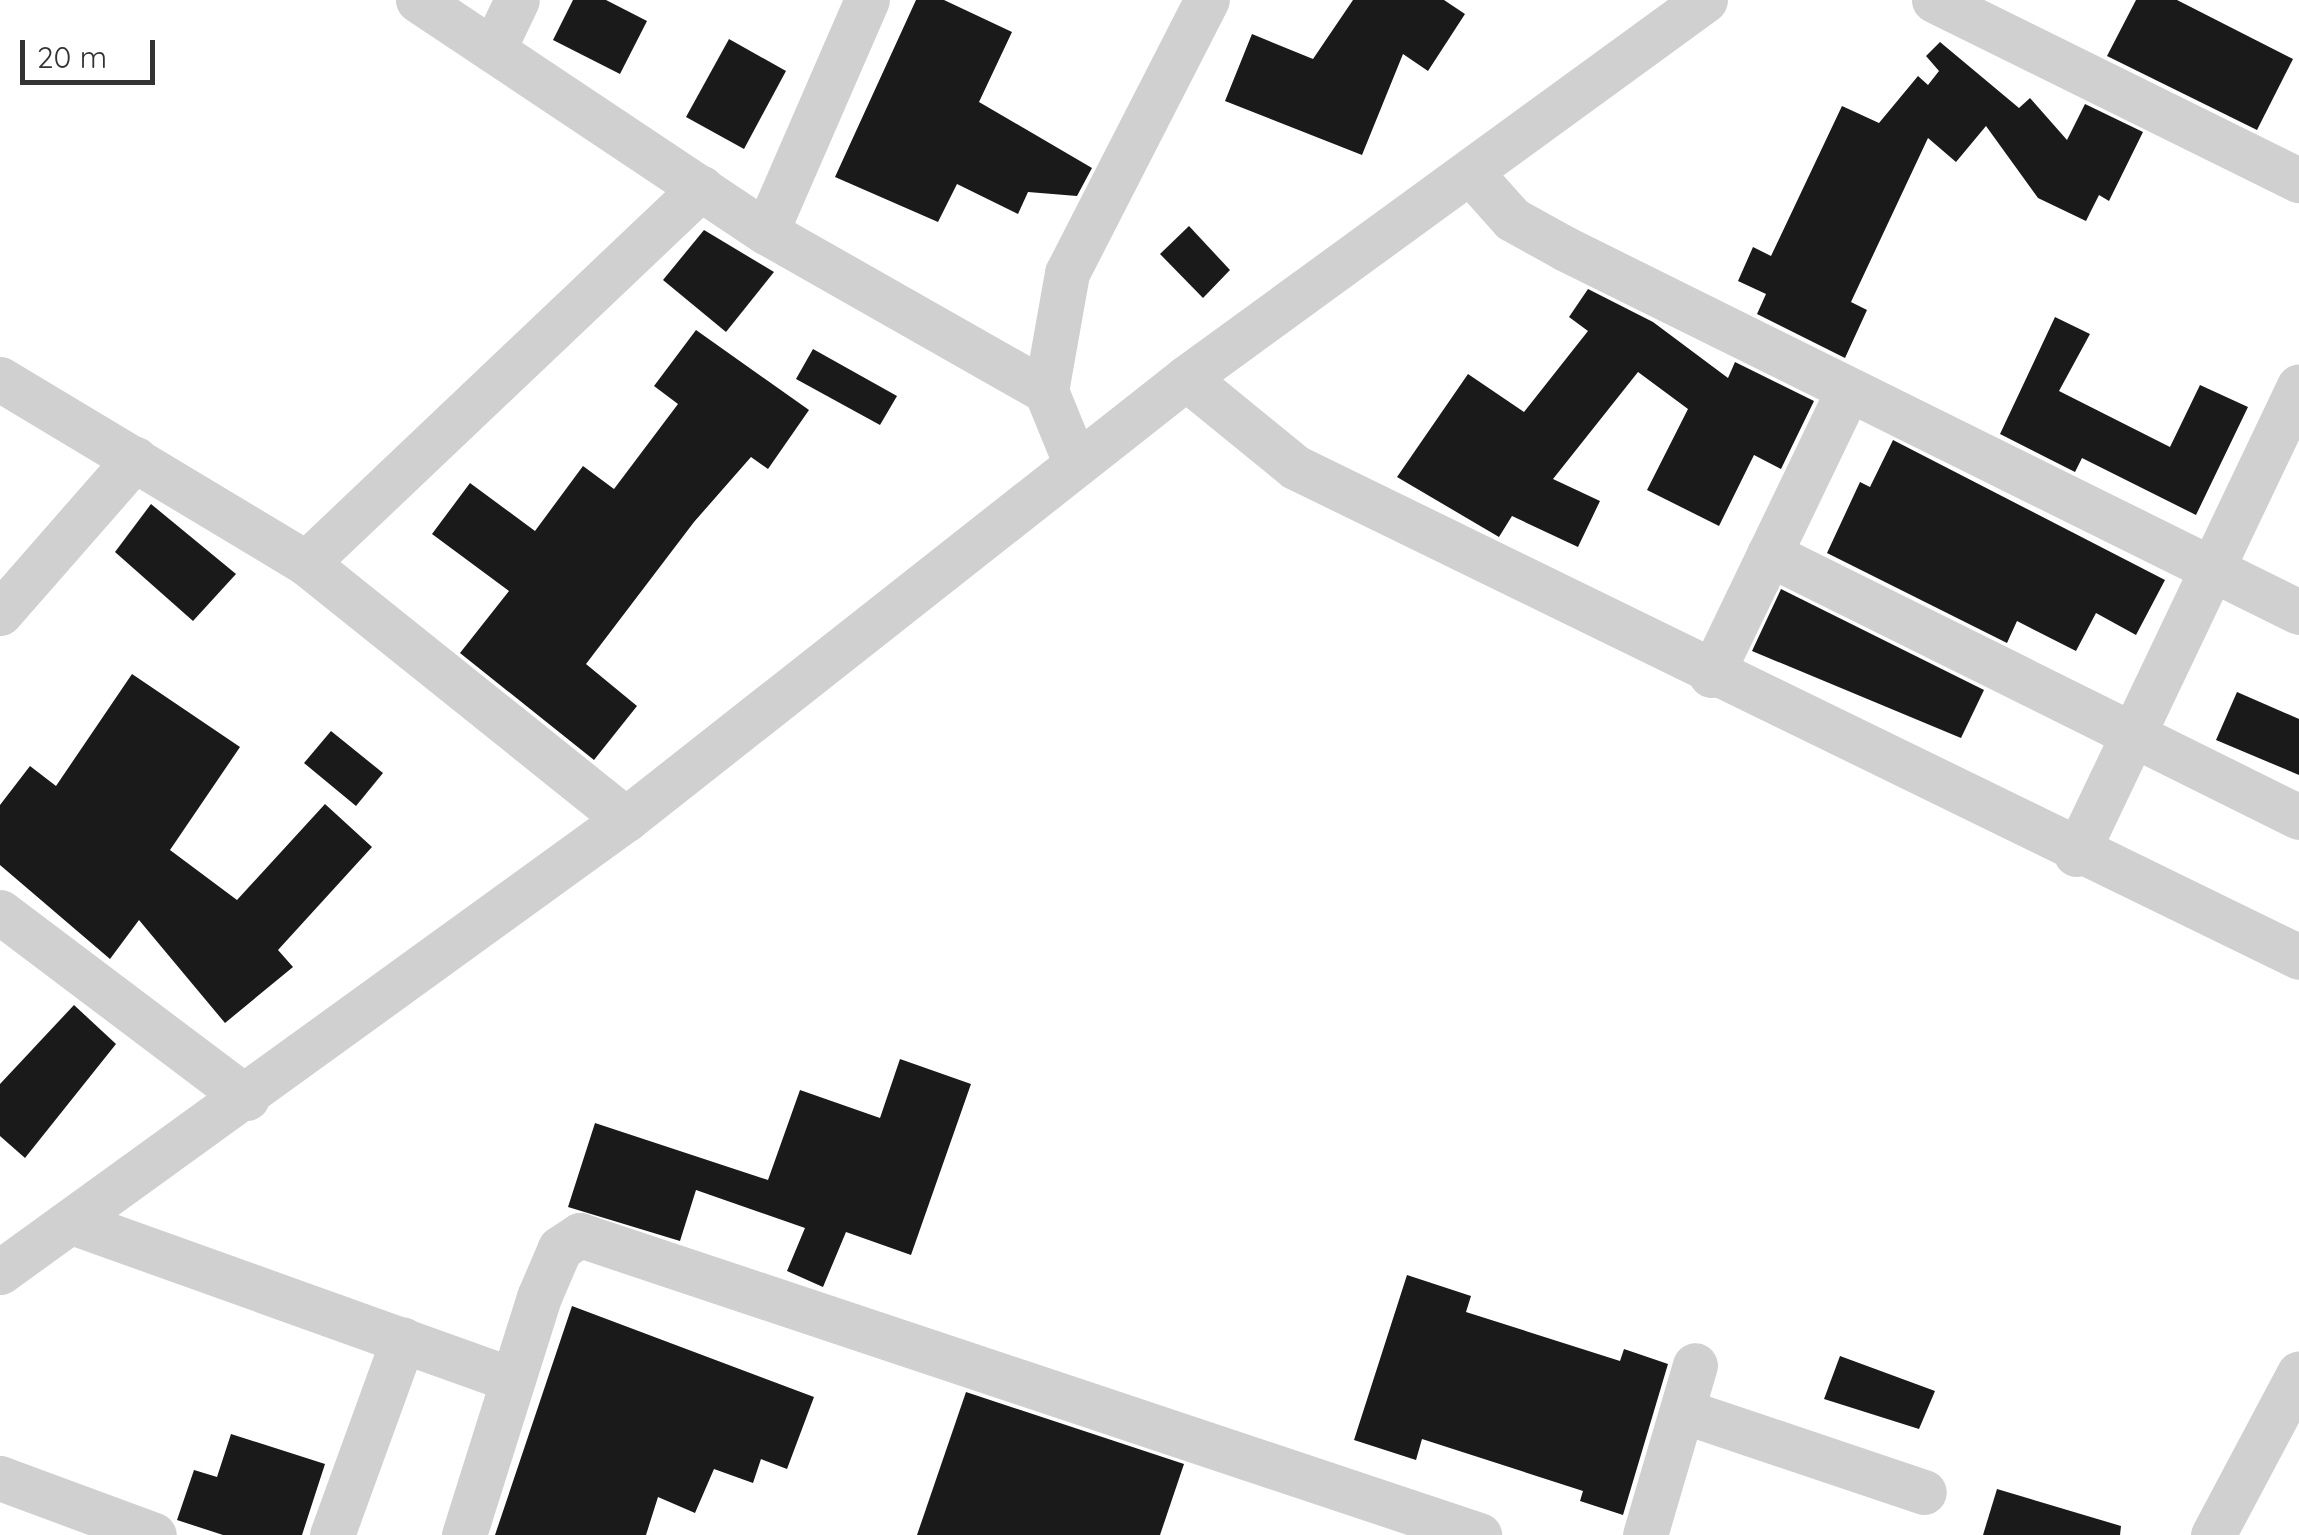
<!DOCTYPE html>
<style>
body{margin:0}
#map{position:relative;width:2299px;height:1535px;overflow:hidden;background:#fff;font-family:Quicksand,sans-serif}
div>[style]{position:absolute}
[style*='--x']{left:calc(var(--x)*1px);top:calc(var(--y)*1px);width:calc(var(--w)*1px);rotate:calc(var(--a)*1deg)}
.building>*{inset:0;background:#1a1a1a}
.minor>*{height:45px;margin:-22.5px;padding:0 22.5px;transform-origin:22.5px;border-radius:22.5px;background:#d0d0d0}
span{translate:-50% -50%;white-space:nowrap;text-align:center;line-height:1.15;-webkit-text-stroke:10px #fff;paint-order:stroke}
.scale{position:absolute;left:20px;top:40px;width:135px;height:45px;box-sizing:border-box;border:5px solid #333;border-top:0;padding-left:12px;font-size:30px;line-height:35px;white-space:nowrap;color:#333;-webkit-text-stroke:8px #fff;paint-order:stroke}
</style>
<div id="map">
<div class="building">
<i style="clip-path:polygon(573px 0,606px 0,647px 21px,620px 74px,553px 40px)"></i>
<i style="clip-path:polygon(916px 0,944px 0,1012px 32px,979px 102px,1092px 168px,1077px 196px,1028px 192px,1018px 214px,957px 184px,938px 222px,835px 177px)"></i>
<i style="clip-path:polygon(1353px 0,1444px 0,1465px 14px,1428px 71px,1403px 54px,1362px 155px,1225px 101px,1252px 34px,1313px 59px)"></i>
<i style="clip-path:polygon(2136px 0,2177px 0,2293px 59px,2257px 130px,2107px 56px)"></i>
<i style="clip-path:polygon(729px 39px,786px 71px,744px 149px,686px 117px)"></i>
<i style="clip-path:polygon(1940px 42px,2019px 108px,2030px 98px,2067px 140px,2085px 104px,2143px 132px,2109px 201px,2099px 195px,2086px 221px,2038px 198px,1986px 126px,1956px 162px,1928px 138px,1851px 302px,1867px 310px,1845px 358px,1757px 314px,1766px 294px,1738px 281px,1753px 247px,1771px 256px,1842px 106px,1879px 123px,1918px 76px,1928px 85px,1939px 71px,1926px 56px)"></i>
<i style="clip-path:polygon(1189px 226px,1230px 270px,1203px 298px,1160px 254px)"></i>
<i style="clip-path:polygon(704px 230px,774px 272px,726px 332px,663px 280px)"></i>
<i style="clip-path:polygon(1588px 289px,1653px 322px,1728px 378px,1735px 362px,1814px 401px,1781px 469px,1754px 455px,1719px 526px,1647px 490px,1688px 409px,1638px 372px,1553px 479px,1600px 501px,1578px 547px,1512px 516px,1499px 537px,1397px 477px,1468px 374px,1524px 412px,1588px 331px,1569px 317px)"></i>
<i style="clip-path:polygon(2055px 317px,2090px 334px,2059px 391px,2170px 447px,2200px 385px,2248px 407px,2196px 515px,2082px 458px,2075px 472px,2000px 434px)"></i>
<i style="clip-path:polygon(696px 330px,809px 410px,768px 469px,751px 457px,694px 522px,586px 664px,637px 706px,594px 760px,460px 653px,509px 591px,432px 534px,470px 483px,535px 531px,583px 466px,614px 489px,678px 404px,654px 386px)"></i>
<i style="clip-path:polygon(813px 349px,897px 396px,880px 425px,796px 379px)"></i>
<i style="clip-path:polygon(1893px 440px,2165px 580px,2136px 635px,2096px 613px,2076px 651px,2017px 621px,2007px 643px,1827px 553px,1860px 482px,1870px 487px)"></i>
<i style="clip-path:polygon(151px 504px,236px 574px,193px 621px,115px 552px)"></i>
<i style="clip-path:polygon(1781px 589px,1984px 690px,1961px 738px,1752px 651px)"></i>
<i style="clip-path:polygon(132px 674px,240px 747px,170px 850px,237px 900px,325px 804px,372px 847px,278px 950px,293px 967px,225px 1023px,139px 920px,110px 959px,0 865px,0 805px,30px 766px,56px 786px)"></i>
<i style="clip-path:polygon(2237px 692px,2299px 719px,2299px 775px,2216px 740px)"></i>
<i style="clip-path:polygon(331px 731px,383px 773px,356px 806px,304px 763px)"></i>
<i style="clip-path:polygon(74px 1005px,116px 1044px,25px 1158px,0 1136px,0 1084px)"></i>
<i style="clip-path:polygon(900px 1059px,971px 1084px,911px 1255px,846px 1232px,823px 1287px,787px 1271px,805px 1228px,696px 1190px,680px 1241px,568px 1207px,595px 1123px,768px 1180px,800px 1090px,880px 1118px)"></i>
<i style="clip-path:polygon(1407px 1275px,1471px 1296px,1466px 1312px,1620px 1361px,1624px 1349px,1668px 1364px,1623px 1515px,1580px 1501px,1583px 1491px,1422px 1439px,1416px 1460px,1354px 1440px)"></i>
<i style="clip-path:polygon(572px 1306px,814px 1397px,787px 1469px,761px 1459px,753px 1483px,714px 1469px,695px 1513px,658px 1497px,646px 1535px,495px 1535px)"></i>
<i style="clip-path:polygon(1840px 1356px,1935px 1391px,1919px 1429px,1824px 1399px)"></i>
<i style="clip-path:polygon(966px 1392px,1184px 1464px,1160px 1535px,917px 1535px)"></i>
<i style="clip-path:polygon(231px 1434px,325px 1464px,302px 1535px,223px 1535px,177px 1520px,194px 1470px,217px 1477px)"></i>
<i style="clip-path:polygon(1997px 1489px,2121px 1526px,2120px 1535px,1983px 1535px)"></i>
</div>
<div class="minor">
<i style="--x:418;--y:0;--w:418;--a:33.7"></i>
<i style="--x:766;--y:232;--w:322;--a:29.6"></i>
<i style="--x:1934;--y:0;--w:407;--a:26.3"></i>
<i style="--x:493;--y:50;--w:55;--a:-64.4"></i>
<i style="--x:1470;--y:172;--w:63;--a:48.2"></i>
<i style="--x:1512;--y:219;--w:60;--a:29.1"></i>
<i style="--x:1564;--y:248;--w:820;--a:26.35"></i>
<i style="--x:766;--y:232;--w:253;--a:-66.5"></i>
<i style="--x:1186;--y:378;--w:141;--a:39.2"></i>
<i style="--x:1295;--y:467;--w:1117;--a:26.01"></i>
<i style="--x:0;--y:379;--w:357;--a:31"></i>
<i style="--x:306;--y:563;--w:410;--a:38.7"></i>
<i style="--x:1075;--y:462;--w:77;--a:-112.2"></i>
<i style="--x:1046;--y:391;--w:120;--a:-79.9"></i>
<i style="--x:1067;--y:273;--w:307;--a:-62.9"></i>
<i style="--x:1769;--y:554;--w:592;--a:26.39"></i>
<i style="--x:306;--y:563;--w:545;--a:-43.51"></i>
<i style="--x:0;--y:613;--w:205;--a:-48.8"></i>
<i style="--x:1711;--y:675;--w:313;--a:-64.3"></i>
<i style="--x:2076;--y:854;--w:518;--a:-64.52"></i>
<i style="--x:0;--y:912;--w:309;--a:37"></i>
<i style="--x:72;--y:1222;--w:468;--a:19.7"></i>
<i style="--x:0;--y:1272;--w:773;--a:-35.89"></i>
<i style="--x:626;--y:819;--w:713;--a:-38.22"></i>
<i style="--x:1186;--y:378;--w:642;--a:-36.07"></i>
<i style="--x:1683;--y:1411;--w:254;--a:18.6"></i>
<i style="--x:0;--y:1478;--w:164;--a:20.3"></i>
<i style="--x:332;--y:1535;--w:208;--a:-70"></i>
<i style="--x:464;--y:1535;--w:250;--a:-72.5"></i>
<i style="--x:539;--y:1297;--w:53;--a:-66.8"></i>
<i style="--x:560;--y:1248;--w:24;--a:-33"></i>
<i style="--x:580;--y:1235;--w:948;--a:18.45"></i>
<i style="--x:1645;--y:1535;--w:177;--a:-73.6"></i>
<i style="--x:2213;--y:1535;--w:183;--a:-62"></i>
</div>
<div class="scale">20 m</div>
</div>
